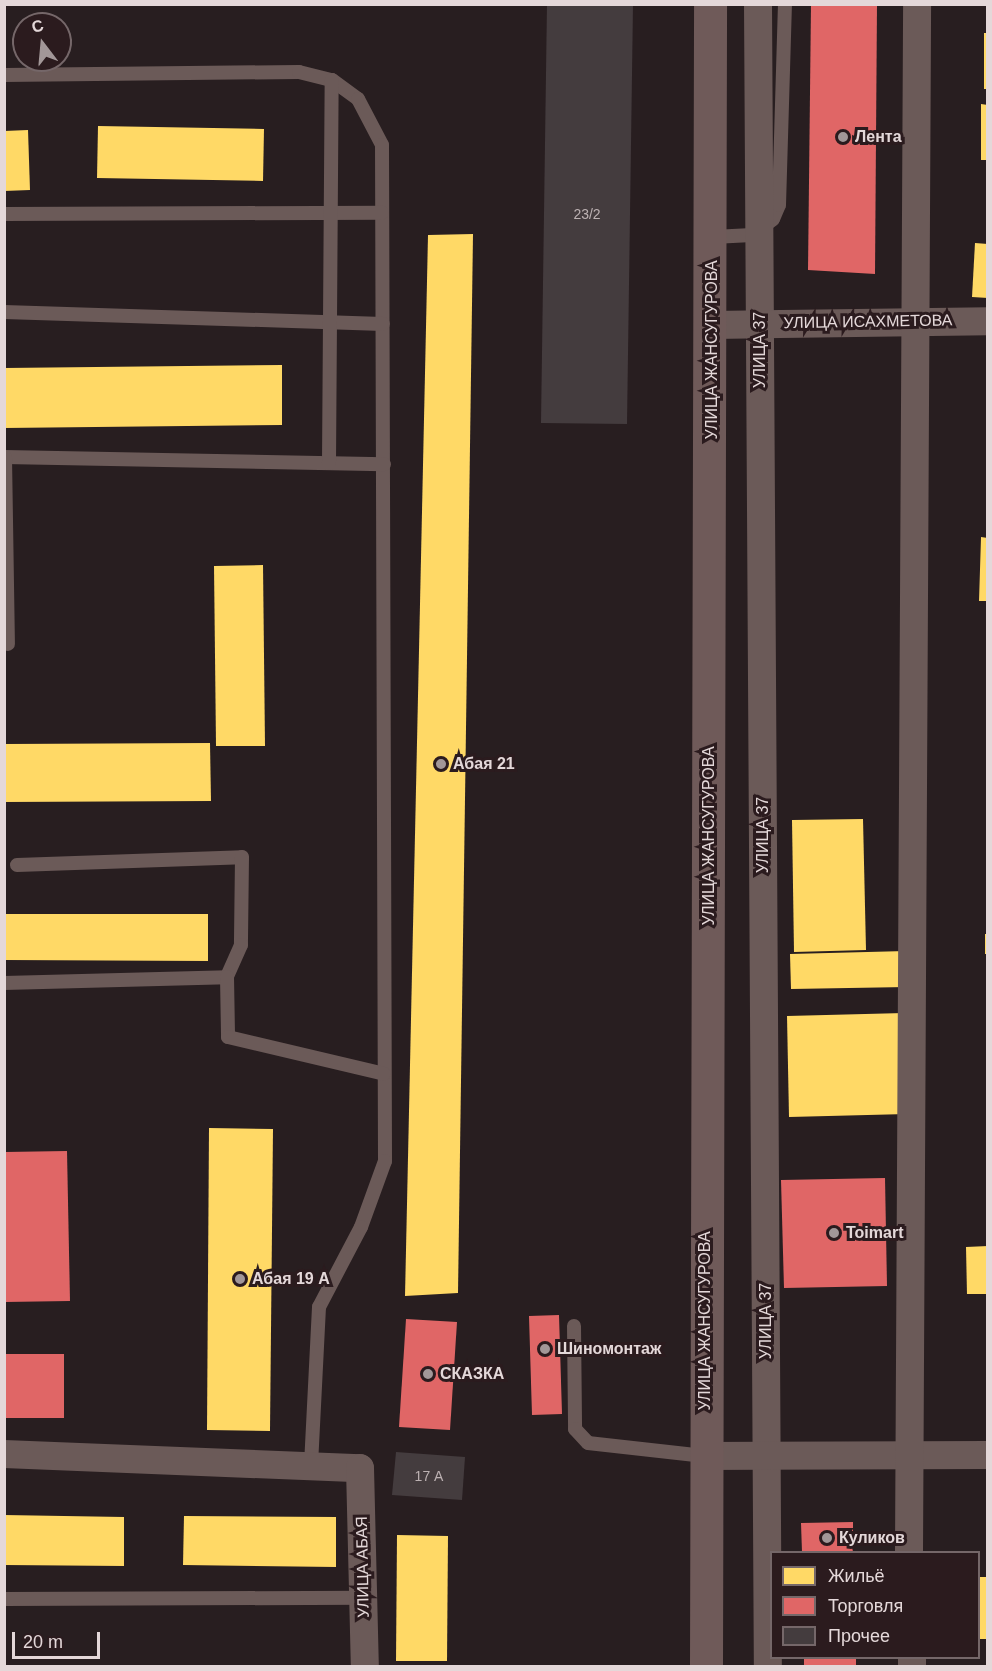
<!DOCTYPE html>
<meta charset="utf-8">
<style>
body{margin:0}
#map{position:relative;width:992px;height:1671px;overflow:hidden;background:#281e20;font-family:Arial,sans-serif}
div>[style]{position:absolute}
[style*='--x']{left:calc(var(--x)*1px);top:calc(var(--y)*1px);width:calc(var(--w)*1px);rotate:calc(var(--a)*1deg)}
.homes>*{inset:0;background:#ffd966}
.shops>*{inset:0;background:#e06666}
.building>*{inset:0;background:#443c3e}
.service>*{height:14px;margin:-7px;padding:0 7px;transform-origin:7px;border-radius:7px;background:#6b5a58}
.minor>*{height:28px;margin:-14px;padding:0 14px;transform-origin:14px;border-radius:14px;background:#6b5a58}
.primary>*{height:33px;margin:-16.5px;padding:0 16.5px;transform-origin:16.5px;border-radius:16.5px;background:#6f5a59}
.dots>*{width:16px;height:16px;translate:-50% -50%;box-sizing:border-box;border:3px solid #2b1b1e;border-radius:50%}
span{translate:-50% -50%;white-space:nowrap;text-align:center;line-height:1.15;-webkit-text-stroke:6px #2b1b1e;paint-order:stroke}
.number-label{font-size:14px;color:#bcb1b2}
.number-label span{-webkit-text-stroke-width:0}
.poi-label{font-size:16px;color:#e4d8d9;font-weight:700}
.left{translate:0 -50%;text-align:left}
.street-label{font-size:16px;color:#e4d8d9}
.frame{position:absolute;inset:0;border:6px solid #e4d8d9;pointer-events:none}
.legend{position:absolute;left:770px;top:1551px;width:210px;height:108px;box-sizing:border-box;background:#2b1b1e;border:2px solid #756769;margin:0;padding:8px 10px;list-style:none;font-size:18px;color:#e4d8d9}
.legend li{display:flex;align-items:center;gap:12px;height:30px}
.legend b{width:30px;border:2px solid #756769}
.north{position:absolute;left:12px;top:12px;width:60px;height:60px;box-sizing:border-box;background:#2b1b1e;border:2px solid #756769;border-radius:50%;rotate:344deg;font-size:16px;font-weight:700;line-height:24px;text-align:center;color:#e4d8d9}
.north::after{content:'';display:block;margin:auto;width:21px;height:27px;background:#a29798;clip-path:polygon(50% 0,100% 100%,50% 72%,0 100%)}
.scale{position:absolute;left:12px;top:1632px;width:88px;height:27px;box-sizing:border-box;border:3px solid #e4d8d9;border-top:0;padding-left:8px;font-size:18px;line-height:21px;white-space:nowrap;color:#e4d8d9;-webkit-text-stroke:4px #2b1b1e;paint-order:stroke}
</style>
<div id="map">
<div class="homes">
<i style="clip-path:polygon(984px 33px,988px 33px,988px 89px,984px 89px)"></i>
<i style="clip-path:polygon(981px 104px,988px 105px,988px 160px,981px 160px)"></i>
<i style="clip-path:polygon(98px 126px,264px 129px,263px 181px,97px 178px)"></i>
<i style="clip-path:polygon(28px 130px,30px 190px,4px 191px,4px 131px)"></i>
<i style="clip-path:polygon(473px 234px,458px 1293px,405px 1296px,428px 235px)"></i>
<i style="clip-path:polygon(975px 243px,988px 244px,988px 298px,972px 297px)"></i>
<i style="clip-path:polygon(282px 365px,282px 425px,4px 428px,4px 368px)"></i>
<i style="clip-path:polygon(981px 537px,988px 538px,988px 601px,979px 601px)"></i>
<i style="clip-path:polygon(263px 565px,265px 746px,216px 746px,214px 566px)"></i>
<i style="clip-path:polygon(210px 743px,211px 801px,4px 802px,4px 744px)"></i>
<i style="clip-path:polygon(863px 819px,866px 950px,794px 952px,792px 820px)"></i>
<i style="clip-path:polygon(4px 914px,208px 914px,208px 961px,4px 960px)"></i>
<i style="clip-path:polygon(985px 934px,988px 934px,988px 954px,985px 954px)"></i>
<i style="clip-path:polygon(906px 951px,907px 987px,791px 989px,790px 954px)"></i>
<i style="clip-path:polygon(904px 1013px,907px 1114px,789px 1117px,787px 1016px)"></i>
<i style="clip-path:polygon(209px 1128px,273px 1129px,270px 1431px,207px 1430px)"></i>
<i style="clip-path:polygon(988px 1246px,988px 1294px,967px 1294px,966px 1247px)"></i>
<i style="clip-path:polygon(4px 1515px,124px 1517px,124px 1566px,4px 1565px)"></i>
<i style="clip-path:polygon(184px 1516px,336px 1517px,336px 1567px,183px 1565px)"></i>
<i style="clip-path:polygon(397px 1535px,448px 1536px,447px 1661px,396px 1661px)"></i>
<i style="clip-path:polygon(978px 1577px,988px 1577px,988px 1639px,978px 1639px)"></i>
</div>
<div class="shops">
<i style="clip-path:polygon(811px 4px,877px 4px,875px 274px,808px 270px)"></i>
<i style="clip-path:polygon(67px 1151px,70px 1301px,5px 1302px,5px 1152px)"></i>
<i style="clip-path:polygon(885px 1178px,887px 1286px,784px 1288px,781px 1180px)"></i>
<i style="clip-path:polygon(559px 1315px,562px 1414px,532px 1415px,529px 1316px)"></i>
<i style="clip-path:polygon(406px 1319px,457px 1322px,450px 1430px,399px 1427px)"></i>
<i style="clip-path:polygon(4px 1354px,64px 1354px,64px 1418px,4px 1418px)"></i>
<i style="clip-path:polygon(853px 1522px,853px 1552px,802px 1552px,801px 1523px)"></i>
<i style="clip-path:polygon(804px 1658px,856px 1658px,856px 1666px,804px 1666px)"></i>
</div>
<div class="building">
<i style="clip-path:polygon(547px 4px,633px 4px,627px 424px,541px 423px)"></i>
<i style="clip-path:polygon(396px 1452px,465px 1457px,462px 1500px,392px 1495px)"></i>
</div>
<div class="service">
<i style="--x:4;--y:75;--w:295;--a:-0.6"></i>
<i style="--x:299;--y:72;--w:34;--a:14"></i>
<i style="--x:332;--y:80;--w:32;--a:36"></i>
<i style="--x:358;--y:99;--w:52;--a:62.4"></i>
<i style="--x:382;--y:145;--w:1016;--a:89.83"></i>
<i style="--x:385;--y:1161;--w:70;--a:110"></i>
<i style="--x:361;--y:1227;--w:90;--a:117.7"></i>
<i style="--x:319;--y:1307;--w:159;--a:92.9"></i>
<i style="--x:4;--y:214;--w:378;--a:-0.2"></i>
<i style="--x:713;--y:237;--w:39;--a:-3"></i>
<i style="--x:752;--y:235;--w:26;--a:-37"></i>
<i style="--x:773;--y:219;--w:15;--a:-67"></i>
<i style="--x:779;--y:205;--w:201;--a:-88.3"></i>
<i style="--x:4;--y:312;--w:379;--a:1.8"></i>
<i style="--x:4;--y:457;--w:380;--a:1.1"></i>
<i style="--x:5;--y:457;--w:187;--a:89.1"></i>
<i style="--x:329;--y:463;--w:383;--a:-89.6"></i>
<i style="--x:17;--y:865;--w:225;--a:-2"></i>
<i style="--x:242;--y:857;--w:88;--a:90.7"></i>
<i style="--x:241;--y:945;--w:35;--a:114"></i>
<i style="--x:4;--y:983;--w:223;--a:-1.5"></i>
<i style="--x:227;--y:977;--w:60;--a:89"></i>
<i style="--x:228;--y:1037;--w:160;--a:13.3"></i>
<i style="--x:574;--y:1326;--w:103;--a:89.4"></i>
<i style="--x:575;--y:1429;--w:19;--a:47"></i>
<i style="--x:588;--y:1443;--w:117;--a:6.4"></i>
<i style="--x:4;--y:1599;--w:360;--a:-0.2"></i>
</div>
<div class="minor">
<i style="--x:758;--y:4;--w:1662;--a:89.66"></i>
<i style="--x:713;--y:325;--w:275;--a:-0.8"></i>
<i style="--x:4;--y:1454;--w:356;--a:2.3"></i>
<i style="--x:360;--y:1468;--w:198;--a:88.6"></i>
<i style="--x:704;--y:1456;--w:284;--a:-0.2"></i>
<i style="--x:909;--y:1552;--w:1548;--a:-89.7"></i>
<i style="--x:912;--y:1658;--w:8;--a:90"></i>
</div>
<div class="primary">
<i style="--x:706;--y:1666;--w:1662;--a:-89.86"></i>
</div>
<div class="dots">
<i style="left:843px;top:137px;background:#a29798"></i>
<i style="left:441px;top:764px;background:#a29798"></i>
<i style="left:834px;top:1233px;background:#a29798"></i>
<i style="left:240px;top:1279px;background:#a29798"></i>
<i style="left:545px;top:1349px;background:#a29798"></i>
<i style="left:428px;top:1374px;background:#a29798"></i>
<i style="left:827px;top:1538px;background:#a29798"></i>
</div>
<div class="number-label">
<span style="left:587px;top:214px">23/2</span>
<span style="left:429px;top:1476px">17 А</span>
</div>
<div class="poi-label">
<span class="left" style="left:855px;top:137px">Лента</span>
<span class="left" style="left:453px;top:764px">Абая 21</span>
<span class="left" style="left:846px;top:1233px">Toimart</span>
<span class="left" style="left:252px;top:1279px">Абая 19 А</span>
<span class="left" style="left:557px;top:1349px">Шиномонтаж</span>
<span class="left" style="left:440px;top:1374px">СКАЗКА</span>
<span class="left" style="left:839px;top:1538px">Куликов</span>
</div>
<div class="street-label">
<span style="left:868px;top:322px;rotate:-1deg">УЛИЦА ИСАХМЕТОВА</span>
<span style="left:712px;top:350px;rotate:-90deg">УЛИЦА ЖАНСУГУРОВА</span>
<span style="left:760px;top:350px;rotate:-90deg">УЛИЦА 37</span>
<span style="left:763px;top:835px;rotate:-90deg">УЛИЦА 37</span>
<span style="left:709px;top:836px;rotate:-90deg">УЛИЦА ЖАНСУГУРОВА</span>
<span style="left:705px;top:1321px;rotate:-90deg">УЛИЦА ЖАНСУГУРОВА</span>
<span style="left:766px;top:1321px;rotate:-90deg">УЛИЦА 37</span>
<span style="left:363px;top:1567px;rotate:-91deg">УЛИЦА АБАЯ</span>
</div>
<div class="frame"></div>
<ul class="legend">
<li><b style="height:16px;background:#ffd966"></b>Жильё</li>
<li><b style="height:16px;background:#e06666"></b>Торговля</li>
<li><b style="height:16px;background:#443c3e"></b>Прочее</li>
</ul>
<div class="north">С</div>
<div class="scale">20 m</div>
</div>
